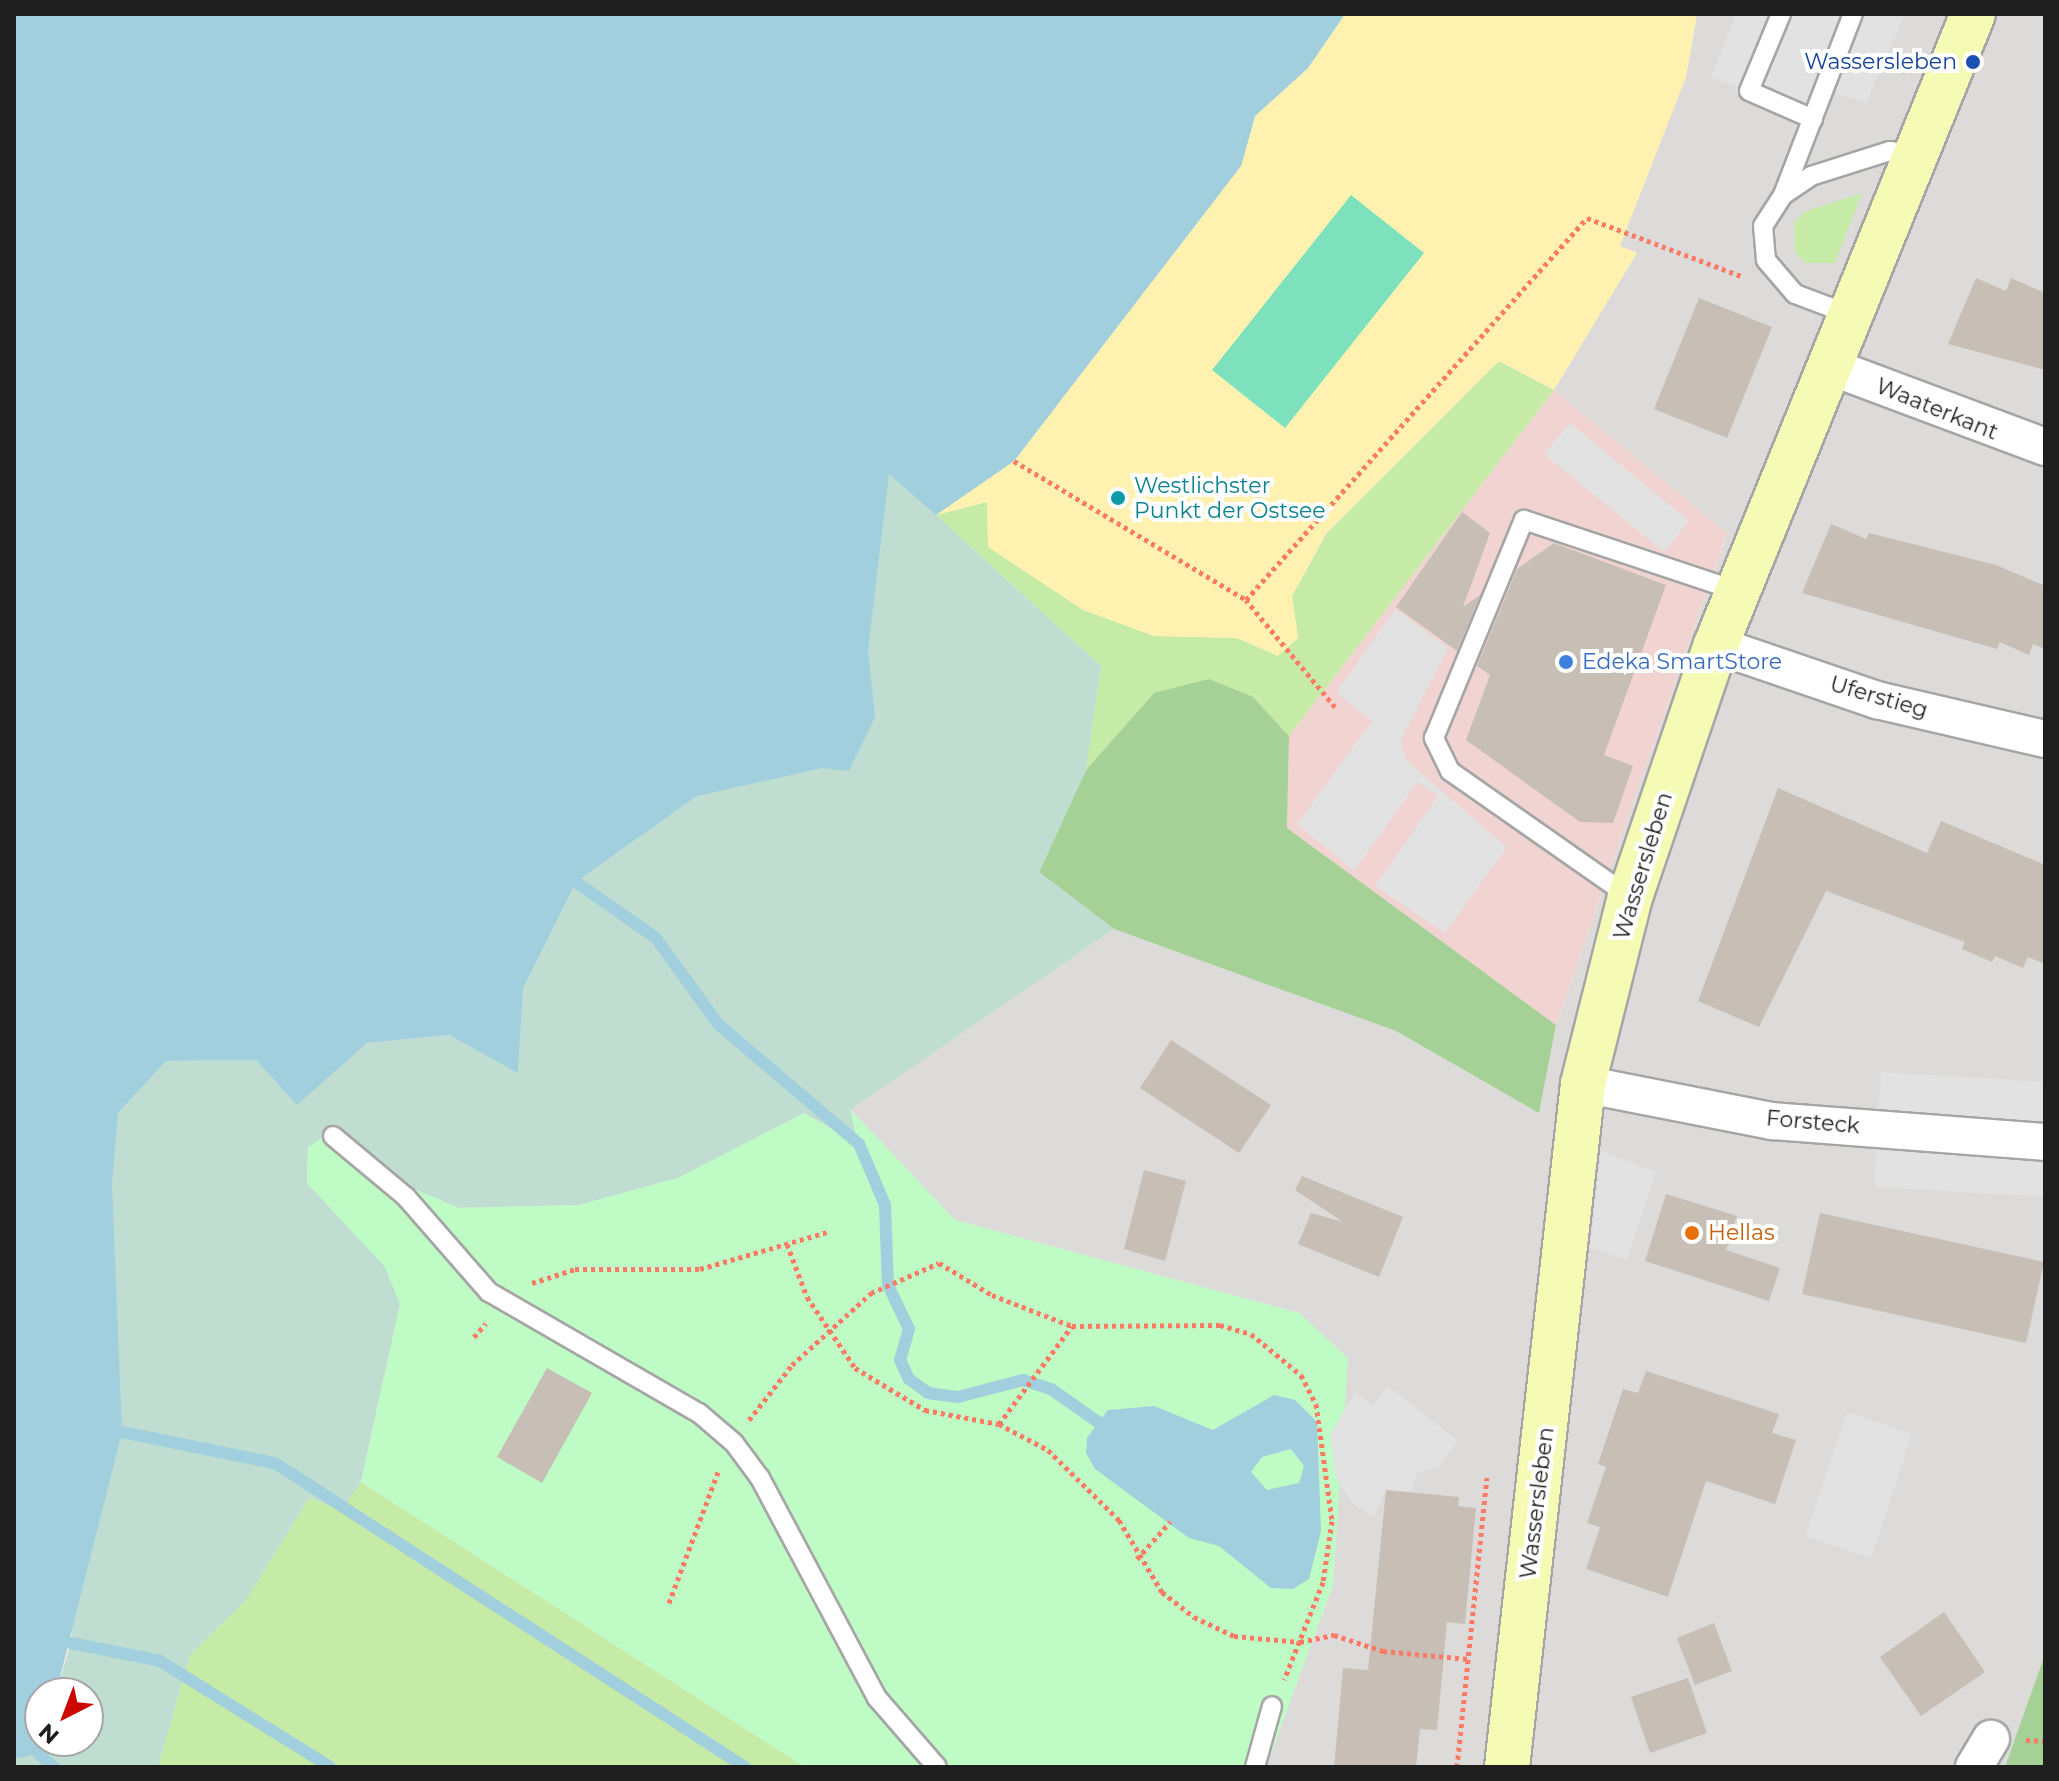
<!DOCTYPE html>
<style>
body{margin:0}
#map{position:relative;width:2059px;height:1781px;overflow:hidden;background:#efebe3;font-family:Montserrat,sans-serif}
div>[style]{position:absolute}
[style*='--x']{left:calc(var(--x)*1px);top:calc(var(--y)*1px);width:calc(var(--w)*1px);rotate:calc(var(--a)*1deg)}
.residential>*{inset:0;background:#dcdbda}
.commercial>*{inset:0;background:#f1d4d2}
.grass>*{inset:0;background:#c6eba7}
.forest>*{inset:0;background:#a5d096}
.wetland>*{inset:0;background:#bfded1}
.sand>*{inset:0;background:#fff2b1}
.park>*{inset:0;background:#befbc5}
.pitch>*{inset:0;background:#7ee1be}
.parking>*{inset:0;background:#e2e2e2}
.water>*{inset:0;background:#a2cfde}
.stream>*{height:12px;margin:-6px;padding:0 6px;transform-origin:6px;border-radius:6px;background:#a2cfde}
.building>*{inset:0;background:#c7beb6}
.path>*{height:5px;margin-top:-2.5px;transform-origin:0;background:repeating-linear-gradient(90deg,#fe7a65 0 4px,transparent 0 8px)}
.roads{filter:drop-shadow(2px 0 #a5a5a5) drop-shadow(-2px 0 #a5a5a5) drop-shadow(0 2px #a5a5a5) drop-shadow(0 -2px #a5a5a5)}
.lane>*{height:18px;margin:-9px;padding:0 9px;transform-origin:9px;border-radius:9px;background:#fff}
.street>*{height:36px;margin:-18px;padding:0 18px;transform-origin:18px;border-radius:18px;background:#fff}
.secondary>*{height:44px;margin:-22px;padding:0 22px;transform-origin:22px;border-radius:22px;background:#f5fbb5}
.dots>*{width:22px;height:22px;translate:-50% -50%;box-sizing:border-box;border:4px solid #fff;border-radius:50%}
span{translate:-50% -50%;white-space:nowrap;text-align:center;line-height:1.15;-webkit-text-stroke:8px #fff;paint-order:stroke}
.transit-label{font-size:22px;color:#164399}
.right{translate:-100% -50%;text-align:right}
.street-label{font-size:22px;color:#1e1e1e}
.culture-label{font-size:22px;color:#0d838f}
.left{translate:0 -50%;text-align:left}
.shop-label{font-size:22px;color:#366cbe}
.food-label{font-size:22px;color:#c56008}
.frame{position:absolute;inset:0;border:16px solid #1e1e1e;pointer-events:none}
.north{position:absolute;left:24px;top:1677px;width:80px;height:80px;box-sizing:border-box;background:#fff;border:2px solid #a5a5a5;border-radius:50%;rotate:222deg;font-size:22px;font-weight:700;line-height:32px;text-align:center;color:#1e1e1e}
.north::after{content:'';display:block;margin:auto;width:28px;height:36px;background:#cb0700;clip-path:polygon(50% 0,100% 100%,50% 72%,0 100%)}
</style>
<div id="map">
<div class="residential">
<i style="clip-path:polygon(1697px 14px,2045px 14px,2045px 1654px,2005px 1767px,1266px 1767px,1333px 1585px,1347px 1358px,1299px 1313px,955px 1220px,850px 1109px,1114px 929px,1396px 1031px,1539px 1113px,1556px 1025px,1727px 534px,1554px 390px,1686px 77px)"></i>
</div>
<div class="commercial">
<i style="clip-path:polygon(1554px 390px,1727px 533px,1556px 1025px,1287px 828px,1289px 736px)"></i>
</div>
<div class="grass">
<i style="clip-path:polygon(1862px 193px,1835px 263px,1804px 263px,1795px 251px,1794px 223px,1804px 212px)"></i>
<i style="clip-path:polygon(1499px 361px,1554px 390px,1289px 736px,1253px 697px,1154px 693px,1086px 770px,1101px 666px,936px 515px,987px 502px,1154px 636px,1237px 638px,1278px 655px,1298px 638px,1292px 596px,1327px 533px)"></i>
<i style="clip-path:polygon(361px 1482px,805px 1767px,158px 1767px,190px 1655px,246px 1600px,309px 1498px,342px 1510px)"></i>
</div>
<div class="forest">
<i style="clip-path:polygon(1209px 679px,1253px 697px,1289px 736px,1287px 828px,1556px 1025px,1539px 1113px,1396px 1031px,1114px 929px,1039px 872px,1086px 770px,1154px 693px)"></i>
<i style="clip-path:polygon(2045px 1654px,2045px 1767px,2005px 1767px)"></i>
</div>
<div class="wetland">
<i style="clip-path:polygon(1345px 14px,1241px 166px,1014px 461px,936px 515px,1101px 666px,1086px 770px,1039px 872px,1114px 929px,851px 1109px,859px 1144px,804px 1113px,678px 1178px,579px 1205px,459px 1208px,405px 1185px,338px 1127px,308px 1148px,307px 1183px,386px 1267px,400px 1304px,361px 1482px,342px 1510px,309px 1498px,246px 1600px,190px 1655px,158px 1767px,14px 1767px,14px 1759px,39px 1754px,43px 1741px,88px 1741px,88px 1693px,56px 1693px,71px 1643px,117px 1113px,166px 1061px,256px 1060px,297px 1104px,367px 1043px,449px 1035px,518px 1072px,523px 989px,576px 882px,697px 796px,855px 474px)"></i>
</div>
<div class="sand">
<i style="clip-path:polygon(1345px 14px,1697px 14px,1686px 77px,1620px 246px,1637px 253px,1554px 390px,1499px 361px,1326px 533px,1292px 596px,1298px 638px,1278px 656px,1237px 638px,1154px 636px,1083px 610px,988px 547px,987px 502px,936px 515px,1014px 461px,1241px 166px,1255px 116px,1308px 68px)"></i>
</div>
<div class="park">
<i style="clip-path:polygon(850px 1109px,955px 1220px,1299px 1313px,1348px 1358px,1333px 1585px,1266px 1767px,805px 1767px,361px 1482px,400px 1304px,385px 1267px,307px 1183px,308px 1148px,338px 1126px,405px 1185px,459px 1208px,579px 1205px,678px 1178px,804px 1113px,858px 1144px)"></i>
</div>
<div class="pitch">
<i style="clip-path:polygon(1351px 195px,1424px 253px,1285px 428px,1212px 370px)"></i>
</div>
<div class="parking">
<i style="clip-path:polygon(1736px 14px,1905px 14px,1866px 103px,1824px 89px,1813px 119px,1711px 77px)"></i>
<i style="clip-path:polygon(1570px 423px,1689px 521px,1664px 552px,1544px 454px)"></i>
<i style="clip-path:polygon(1395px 609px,1448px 648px,1400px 742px,1407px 761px,1507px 847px,1445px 933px,1375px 886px,1438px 796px,1418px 782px,1354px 871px,1297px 824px,1372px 721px,1336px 693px)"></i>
<i style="clip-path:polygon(1881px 1072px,2045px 1082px,2045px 1197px,1874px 1187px)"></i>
<i style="clip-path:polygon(1601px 1151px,1656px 1172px,1627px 1260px,1590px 1248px)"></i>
<i style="clip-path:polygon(1388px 1386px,1458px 1441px,1438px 1467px,1416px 1474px,1411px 1492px,1386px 1490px,1374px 1517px,1352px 1503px,1336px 1477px,1330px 1434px,1356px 1392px,1372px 1406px)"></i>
<i style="clip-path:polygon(1847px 1412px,1912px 1434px,1871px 1558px,1805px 1536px)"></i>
</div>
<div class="water">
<i style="clip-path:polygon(14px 14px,1345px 14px,1308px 68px,1255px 116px,1241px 166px,1014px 461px,936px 515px,889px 474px,868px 650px,875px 717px,849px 771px,822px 768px,697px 796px,576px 882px,523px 989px,518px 1073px,449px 1035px,367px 1043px,297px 1105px,256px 1060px,166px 1061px,118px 1113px,112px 1184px,122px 1432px,56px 1693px,40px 1693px,39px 1754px,14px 1759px)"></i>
<i style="clip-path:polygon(evenodd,1274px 1395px,1295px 1400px,1317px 1422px,1321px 1531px,1309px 1579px,1293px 1589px,1271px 1588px,1219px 1546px,1189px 1538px,1095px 1469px,1086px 1453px,1087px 1438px,1108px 1410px,1154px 1406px,1213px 1430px,1274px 1395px,1291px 1449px,1304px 1466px,1299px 1483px,1267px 1490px,1251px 1472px,1262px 1457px,1291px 1449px)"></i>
</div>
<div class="stream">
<i style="--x:576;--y:882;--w:98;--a:35"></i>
<i style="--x:656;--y:938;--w:106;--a:54.2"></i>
<i style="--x:718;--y:1024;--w:185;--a:40.4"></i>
<i style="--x:859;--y:1144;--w:66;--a:66.9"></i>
<i style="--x:885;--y:1205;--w:80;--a:87.9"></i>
<i style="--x:888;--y:1285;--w:49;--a:64.5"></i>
<i style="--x:909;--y:1329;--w:32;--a:106"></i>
<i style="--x:900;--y:1360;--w:21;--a:65"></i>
<i style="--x:909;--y:1379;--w:24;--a:36"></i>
<i style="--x:928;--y:1393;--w:30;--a:8"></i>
<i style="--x:958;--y:1397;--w:67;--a:-14.7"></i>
<i style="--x:1023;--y:1380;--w:29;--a:18"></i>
<i style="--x:1051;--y:1389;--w:57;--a:35.1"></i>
<i style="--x:122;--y:1432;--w:156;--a:11.5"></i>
<i style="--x:275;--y:1463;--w:560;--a:32.9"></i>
<i style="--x:71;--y:1643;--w:91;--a:11.4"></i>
<i style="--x:160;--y:1661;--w:200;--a:31.9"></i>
<i style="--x:39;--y:1754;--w:20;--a:41"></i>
</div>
<div class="building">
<i style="clip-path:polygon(1976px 278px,2006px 291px,2011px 278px,2045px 293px,2045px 370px,1948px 344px)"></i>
<i style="clip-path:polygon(1699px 298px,1772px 327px,1727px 438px,1654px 409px)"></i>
<i style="clip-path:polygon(1462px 512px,1490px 533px,1463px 607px,1480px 595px,1457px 651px,1396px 607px)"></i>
<i style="clip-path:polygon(1831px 524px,1866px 539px,1869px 533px,1996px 565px,2045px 586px,2045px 649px,2033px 644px,2029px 655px,2000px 642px,1997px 649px,1802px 593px)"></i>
<i style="clip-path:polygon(1554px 543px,1666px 585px,1604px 755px,1633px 766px,1613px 823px,1580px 822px,1466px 740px,1490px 675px,1477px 666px,1517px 569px)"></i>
<i style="clip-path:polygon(1778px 788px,1927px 853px,1941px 821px,2045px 865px,2045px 964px,2028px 957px,2023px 968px,1995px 956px,1992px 962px,1962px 949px,1965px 942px,1826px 891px,1759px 1027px,1698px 1001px)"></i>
<i style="clip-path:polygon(1171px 1040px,1271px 1105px,1239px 1153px,1140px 1088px)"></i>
<i style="clip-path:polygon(1144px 1170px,1186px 1181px,1165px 1261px,1124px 1249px)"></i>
<i style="clip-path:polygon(1302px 1176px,1403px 1217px,1379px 1277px,1298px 1244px,1311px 1213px,1343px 1222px,1295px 1190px)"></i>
<i style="clip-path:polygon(1666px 1194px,1737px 1216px,1726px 1250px,1780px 1268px,1769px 1301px,1645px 1261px)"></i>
<i style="clip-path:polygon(1820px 1213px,2044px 1262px,2026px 1343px,1802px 1294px)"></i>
<i style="clip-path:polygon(547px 1368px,592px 1393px,542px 1483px,497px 1457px)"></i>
<i style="clip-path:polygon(1646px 1371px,1779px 1414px,1772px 1433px,1796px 1440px,1775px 1504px,1706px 1481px,1668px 1597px,1586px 1569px,1600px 1527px,1587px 1523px,1606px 1467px,1598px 1464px,1623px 1389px,1638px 1393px)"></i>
<i style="clip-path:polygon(1386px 1490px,1459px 1497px,1458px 1506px,1476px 1508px,1465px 1624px,1447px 1622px,1437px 1730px,1420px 1729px,1416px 1767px,1334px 1767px,1343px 1668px,1368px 1670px)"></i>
<i style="clip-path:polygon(1944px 1612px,1985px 1672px,1921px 1716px,1880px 1657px)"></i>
<i style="clip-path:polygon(1714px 1623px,1732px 1671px,1695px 1685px,1677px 1638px)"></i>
<i style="clip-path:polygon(1688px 1678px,1707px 1733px,1650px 1753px,1631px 1697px)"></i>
</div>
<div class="path">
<i style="--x:1014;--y:461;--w:270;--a:30.9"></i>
<i style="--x:1335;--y:707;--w:139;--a:-129.8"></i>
<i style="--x:1246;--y:600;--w:512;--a:-48.25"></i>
<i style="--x:1587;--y:218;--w:165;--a:20.6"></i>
<i style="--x:787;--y:1244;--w:57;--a:69.3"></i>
<i style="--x:807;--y:1297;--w:86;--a:55.9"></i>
<i style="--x:855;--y:1368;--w:82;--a:31"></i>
<i style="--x:925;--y:1410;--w:75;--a:10.7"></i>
<i style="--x:999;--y:1424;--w:55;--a:28"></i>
<i style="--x:1048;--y:1450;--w:100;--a:44.6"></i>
<i style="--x:1119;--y:1520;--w:84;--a:59.2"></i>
<i style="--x:1162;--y:1592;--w:41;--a:38"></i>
<i style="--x:1194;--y:1617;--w:44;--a:25.4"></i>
<i style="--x:1234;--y:1636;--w:66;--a:5.2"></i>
<i style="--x:1300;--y:1642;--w:35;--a:-12"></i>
<i style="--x:1334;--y:1635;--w:52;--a:18.1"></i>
<i style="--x:1383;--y:1651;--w:86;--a:5.3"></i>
<i style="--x:532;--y:1283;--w:45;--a:-18"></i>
<i style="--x:575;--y:1269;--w:125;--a:0"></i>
<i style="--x:700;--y:1269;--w:132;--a:-16.2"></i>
<i style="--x:474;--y:1337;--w:18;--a:-49"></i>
<i style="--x:749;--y:1420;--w:70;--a:-52"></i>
<i style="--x:792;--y:1365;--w:107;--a:-42.3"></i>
<i style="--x:871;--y:1293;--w:74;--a:-23.8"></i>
<i style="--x:939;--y:1263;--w:62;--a:31.1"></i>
<i style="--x:992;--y:1295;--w:86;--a:21.2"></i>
<i style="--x:1072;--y:1326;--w:148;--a:-0.4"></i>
<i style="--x:1220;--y:1325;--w:32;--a:16"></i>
<i style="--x:1251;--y:1334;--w:65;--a:39.4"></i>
<i style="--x:1301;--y:1375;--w:33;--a:63"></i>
<i style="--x:1316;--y:1404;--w:118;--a:82.2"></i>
<i style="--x:1332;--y:1521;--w:62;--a:98.4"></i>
<i style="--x:1323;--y:1582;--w:105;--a:111.7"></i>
<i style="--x:999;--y:1424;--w:122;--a:-53.3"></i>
<i style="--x:1137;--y:1559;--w:50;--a:-48.3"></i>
<i style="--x:669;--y:1603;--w:143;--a:-69.5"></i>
<i style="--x:2026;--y:1740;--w:19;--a:3"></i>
<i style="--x:1457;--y:1767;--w:291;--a:-84.1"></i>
</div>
<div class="roads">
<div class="lane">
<i style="--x:1781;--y:14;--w:83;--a:112.6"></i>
<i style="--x:1749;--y:91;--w:70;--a:23.6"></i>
<i style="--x:1783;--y:195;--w:34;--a:-34"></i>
<i style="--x:1811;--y:176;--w:83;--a:-17.6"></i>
<i style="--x:1890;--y:151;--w:26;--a:9"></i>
<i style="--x:1851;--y:315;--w:60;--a:-159.4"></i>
<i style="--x:1795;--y:294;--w:45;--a:-130.5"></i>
<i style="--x:1766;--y:260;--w:34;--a:-95"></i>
<i style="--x:1763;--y:226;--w:37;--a:-57"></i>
<i style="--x:1783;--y:195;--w:194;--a:-68.9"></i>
<i style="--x:1630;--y:897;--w:220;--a:-145"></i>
<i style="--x:1450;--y:771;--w:37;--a:-116"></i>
<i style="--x:1434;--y:738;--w:236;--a:-67.6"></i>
<i style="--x:1524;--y:520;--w:225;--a:18.4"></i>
<i style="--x:333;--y:1136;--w:95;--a:39.9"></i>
<i style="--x:406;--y:1197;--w:126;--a:48.9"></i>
<i style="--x:489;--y:1292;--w:242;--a:30"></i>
<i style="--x:699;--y:1413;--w:46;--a:40.6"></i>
<i style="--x:734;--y:1443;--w:44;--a:53.4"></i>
<i style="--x:760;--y:1478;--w:249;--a:62"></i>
<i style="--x:877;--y:1698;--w:91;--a:49"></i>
<i style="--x:1255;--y:1767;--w:63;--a:-74.4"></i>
</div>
<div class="street">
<i style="--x:1831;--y:367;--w:228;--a:20.5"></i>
<i style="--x:1716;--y:645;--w:170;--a:18.9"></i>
<i style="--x:1877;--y:700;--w:172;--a:13.1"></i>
<i style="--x:1583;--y:1084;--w:193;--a:11.1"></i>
<i style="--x:1772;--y:1121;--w:274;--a:4.4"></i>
<i style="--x:1974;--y:1767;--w:33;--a:-59"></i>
</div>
<div class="secondary">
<i style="--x:1507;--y:1767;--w:687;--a:-83.65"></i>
<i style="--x:1583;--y:1084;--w:193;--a:-75.9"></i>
<i style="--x:1630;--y:897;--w:266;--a:-71.2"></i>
<i style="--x:1716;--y:645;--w:681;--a:-67.84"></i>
</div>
</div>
<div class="dots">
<i style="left:1973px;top:62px;background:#1a4fb4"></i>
<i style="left:1118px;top:498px;background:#0f9aa8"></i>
<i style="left:1566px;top:662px;background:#3f7fe0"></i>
<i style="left:1692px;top:1233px;background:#e8710a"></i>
</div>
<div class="transit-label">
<span class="right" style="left:1957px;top:62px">Wassersleben</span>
</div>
<div class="street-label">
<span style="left:1937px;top:409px;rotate:22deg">Waaterkant</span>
<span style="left:1879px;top:697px;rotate:16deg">Uferstieg</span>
<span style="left:1643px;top:866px;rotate:-73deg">Wassersleben</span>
<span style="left:1813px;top:1122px;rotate:5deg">Forsteck</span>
<span style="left:1537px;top:1503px;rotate:-83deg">Wassersleben</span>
</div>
<div class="culture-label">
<span class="left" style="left:1134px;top:498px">Westlichster<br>Punkt der Ostsee</span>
</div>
<div class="shop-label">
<span class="left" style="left:1582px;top:662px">Edeka SmartStore</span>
</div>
<div class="food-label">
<span class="left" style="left:1708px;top:1233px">Hellas</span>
</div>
<div class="frame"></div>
<div class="north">N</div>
</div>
